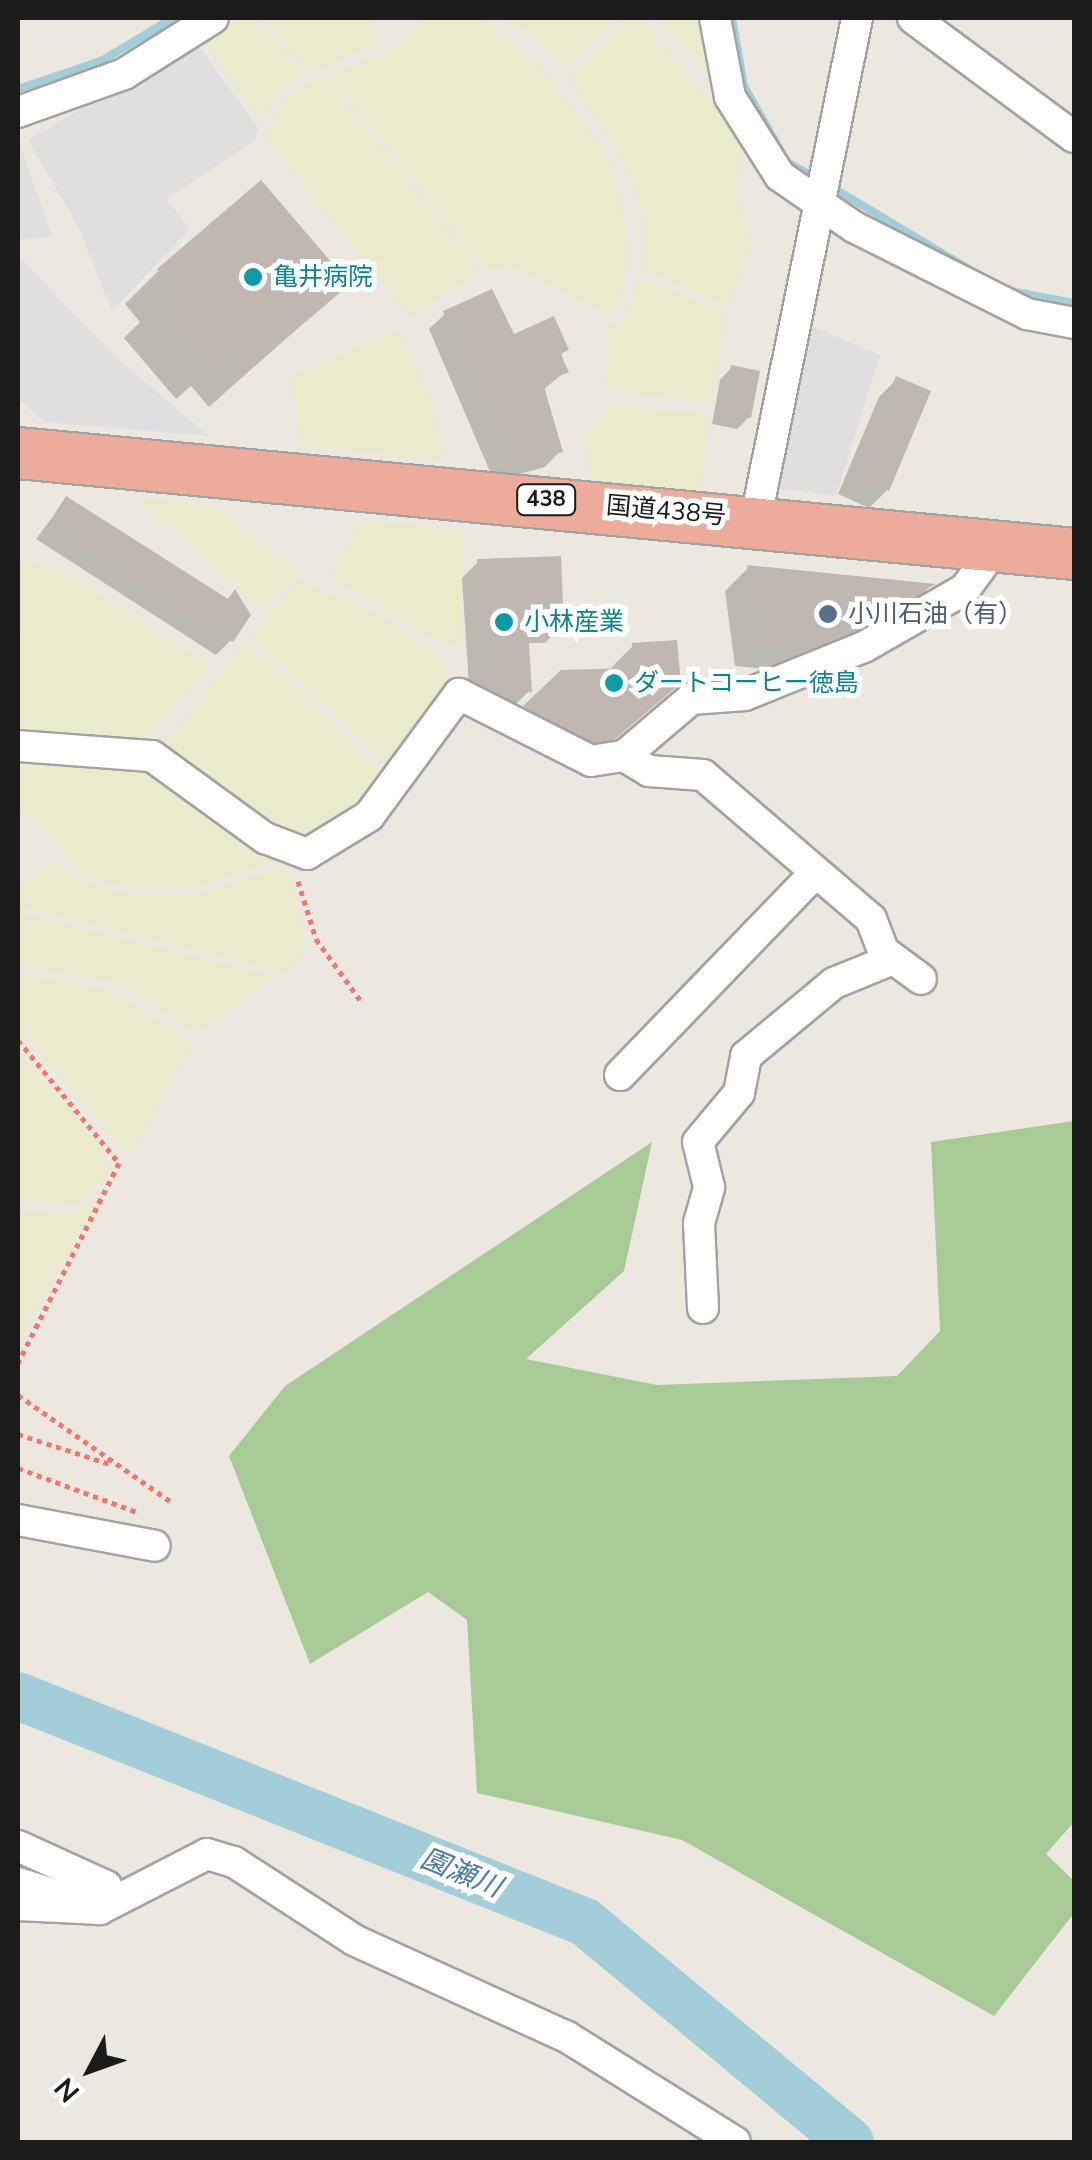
<!DOCTYPE html>
<meta charset="utf-8">
<style>
body{margin:0}
#map{position:relative;width:1092px;height:2160px;overflow:hidden;background:#ece8e0;font-family:"Nunito Sans","Noto Sans JP",sans-serif}
div>[style]{position:absolute}
[style*='--x']{left:calc(var(--x)*1px);top:calc(var(--y)*1px);width:calc(var(--w)*1px);rotate:calc(var(--a)*1deg)}
.farmland>*{inset:0;background:#e9ebcc}
.forest>*{inset:0;background:#a7ca96}
.parking>*{inset:0;background:#dfdfdf}
.shadow>*{inset:0;background:#0003}
.stream>*{height:8px;margin:-4px;padding:0 4px;transform-origin:4px;border-radius:4px;background:#a2cdd9}
.river>*{height:48px;margin:-24px;padding:0 24px;transform-origin:24px;border-radius:24px;background:#a2cdd9}
.building>*{inset:0;background:#c0b7b0}
.path>*{height:5px;margin-top:-2.5px;transform-origin:0;background:repeating-linear-gradient(90deg,#f4766a 0 5px,transparent 0 10px)}
.roads{filter:drop-shadow(2px 0 #a2a2a2) drop-shadow(-2px 0 #a2a2a2) drop-shadow(0 2px #a2a2a2) drop-shadow(0 -2px #a2a2a2)}
.minor>*{height:30px;margin:-15px;padding:0 15px;transform-origin:15px;border-radius:15px;background:#fff}
.trunk>*{height:50px;margin:-25px;padding:0 25px;transform-origin:25px;border-radius:25px;background:#edac9b}
.dots>*{width:28px;height:28px;translate:-50% -50%;box-sizing:border-box;border:5px solid #fff;border-radius:50%}
span{translate:-50% -50%;white-space:nowrap;text-align:center;line-height:1.15;-webkit-text-stroke:10px #fff;paint-order:stroke}
.shield-label span{padding:2px 8px;background:#fff;border:2px solid;border-radius:8px;-webkit-text-stroke-width:0}
.shield-label{font-size:22px;color:#1b1b1b;font-weight:700}
.culture-label{font-size:25px;color:#0d838f}
.left{translate:0 -50%;text-align:left}
.street-label{font-size:25px;color:#1b1b1b}
.service-label{font-size:25px;color:#4e5e75}
.water-label{font-size:28px;color:#4c7aa5;font-style:italic}
.frame{position:absolute;inset:0;border:20px solid #1b1b1b;pointer-events:none}
.north{position:absolute;left:40px;top:2020px;width:100px;height:100px;-webkit-text-stroke:8px #fff;paint-order:stroke;rotate:229deg;font-size:28px;font-weight:700;line-height:40px;text-align:center;color:#1b1b1b}
.north::after{content:'';display:block;margin:auto;width:35px;height:45px;background:#1b1b1b;clip-path:polygon(50% 0,100% 100%,50% 72%,0 100%)}
</style>
<div id="map">
<div class="farmland">
<i style="clip-path:polygon(225px 18px,254px 18px,305px 76px,280px 89px,261px 121px,199px 34px)"></i>
<i style="clip-path:polygon(263px 18px,366px 18px,384px 40px,311px 73px)"></i>
<i style="clip-path:polygon(425px 18px,478px 18px,535px 60px,613px 164px,630px 260px,613px 316px,510px 265px,485px 269px,329px 76px,387px 51px)"></i>
<i style="clip-path:polygon(500px 18px,614px 18px,565px 67px,530px 32px)"></i>
<i style="clip-path:polygon(628px 18px,642px 18px,702px 94px,722px 101px,743px 141px,735px 193px,751px 245px,728px 306px,645px 270px,645px 220px,625px 162px,569px 77px)"></i>
<i style="clip-path:polygon(655px 18px,707px 18px,715px 81px)"></i>
<i style="clip-path:polygon(323px 76px,479px 271px,411px 317px,266px 140px,284px 98px)"></i>
<i style="clip-path:polygon(640px 277px,726px 314px,711px 403px,606px 390px,608px 325px,623px 321px)"></i>
<i style="clip-path:polygon(398px 331px,428px 392px,445px 460px,301px 445px,291px 376px)"></i>
<i style="clip-path:polygon(612px 406px,710px 415px,698px 496px,592px 484px,584px 434px)"></i>
<i style="clip-path:polygon(137px 499px,214px 506px,299px 572px,261px 608px)"></i>
<i style="clip-path:polygon(364px 520px,463px 531px,462px 643px,439px 642px,330px 577px)"></i>
<i style="clip-path:polygon(22px 561px,57px 569px,212px 667px,147px 737px,18px 735px)"></i>
<i style="clip-path:polygon(299px 580px,388px 620px,447px 661px,449px 686px,393px 772px,249px 636px)"></i>
<i style="clip-path:polygon(245px 641px,387px 777px,384px 789px,309px 843px,267px 828px,163px 748px)"></i>
<i style="clip-path:polygon(18px 755px,129px 760px,183px 784px,279px 860px,197px 887px,131px 889px,86px 877px,18px 804px)"></i>
<i style="clip-path:polygon(51px 860px,82px 882px,132px 895px,194px 896px,287px 866px,307px 945px,286px 973px,18px 906px,18px 893px)"></i>
<i style="clip-path:polygon(18px 912px,276px 977px,197px 1033px,115px 981px,18px 966px)"></i>
<i style="clip-path:polygon(18px 974px,110px 991px,193px 1042px,130px 1157px,18px 1028px)"></i>
<i style="clip-path:polygon(18px 1051px,99px 1145px,109px 1170px,82px 1203px,18px 1201px)"></i>
<i style="clip-path:polygon(100px 1196px,18px 1343px,18px 1212px,74px 1215px)"></i>
</div>
<div class="forest">
<i style="clip-path:polygon(1074px 1121px,1074px 1822px,1046px 1854px,1074px 1881px,1074px 1913px,994px 2016px,682px 1840px,477px 1793px,467px 1620px,428px 1592px,310px 1664px,229px 1456px,285px 1386px,652px 1142px,624px 1271px,526px 1359px,657px 1385px,897px 1376px,940px 1331px,931px 1142px)"></i>
</div>
<div class="parking">
<i style="clip-path:polygon(195px 41px,258px 128px,255px 140px,166px 199px,190px 229px,112px 311px,79px 228px,28px 140px)"></i>
<i style="clip-path:polygon(18px 139px,52px 236px,18px 240px)"></i>
<i style="clip-path:polygon(19px 257px,119px 360px,209px 436px,44px 422px,18px 398px)"></i>
<i style="clip-path:polygon(813px 327px,880px 355px,836px 496px,777px 488px)"></i>
</div>
<div class="shadow">
<i style="clip-path:polygon(158px 271px,347px 284px,209px 407px,191px 386px,176px 399px,124px 338px,140px 322px,125px 304px)"></i>
<i style="clip-path:polygon(445px 314px,513px 338px,553px 320px,566px 371px,543px 390px,560px 451px,545px 467px,494px 481px,429px 329px)"></i>
<i style="clip-path:polygon(731px 368px,749px 417px,737px 429px,712px 424px,720px 380px)"></i>
<i style="clip-path:polygon(897px 379px,887px 490px,869px 508px,838px 494px,879px 397px)"></i>
<i style="clip-path:polygon(66px 499px,231px 640px,216px 655px,36px 539px)"></i>
<i style="clip-path:polygon(478px 562px,562px 626px,545px 643px,527px 643px,529px 691px,513px 707px,470px 702px,462px 578px)"></i>
<i style="clip-path:polygon(748px 568px,930px 586px,909px 607px,786px 671px,735px 666px,725px 591px)"></i>
<i style="clip-path:polygon(633px 646px,679px 683px,590px 761px,502px 730px,562px 672px,608px 671px)"></i>
</div>
<div class="stream">
<i style="--x:732;--y:18;--w:69;--a:80"></i>
<i style="--x:744;--y:86;--w:87;--a:60.5"></i>
<i style="--x:787;--y:162;--w:35;--a:29"></i>
<i style="--x:18;--y:89;--w:90;--a:-18.8"></i>
<i style="--x:103;--y:60;--w:82;--a:-31"></i>
<i style="--x:830;--y:186;--w:165;--a:30.9"></i>
<i style="--x:1011;--y:291;--w:64;--a:10.8"></i>
</div>
<div class="river">
<i style="--x:18;--y:1696;--w:610;--a:21.73"></i>
<i style="--x:585;--y:1922;--w:344;--a:39.7"></i>
</div>
<div class="building">
<i style="clip-path:polygon(261px 180px,350px 284px,243px 375px,226px 355px,210px 368px,155px 303px,173px 288px,157px 269px)"></i>
<i style="clip-path:polygon(492px 289px,514px 334px,554px 316px,569px 350px,560px 354px,569px 372px,543px 383px,563px 452px,509px 467px,443px 311px)"></i>
<i style="clip-path:polygon(731px 365px,760px 371px,751px 418px,722px 413px)"></i>
<i style="clip-path:polygon(896px 376px,931px 391px,889px 491px,854px 476px)"></i>
<i style="clip-path:polygon(66px 496px,228px 599px,235px 589px,251px 615px,233px 642px,49px 523px)"></i>
<i style="clip-path:polygon(561px 556px,564px 627px,528px 629px,532px 692px,485px 686px,477px 559px)"></i>
<i style="clip-path:polygon(747px 565px,936px 584px,811px 648px,758px 643px)"></i>
<i style="clip-path:polygon(677px 640px,681px 683px,616px 738px,594px 742px,523px 706px,561px 670px,632px 668px,632px 643px)"></i>
</div>
<div class="path">
<i style="--x:298;--y:881;--w:61;--a:72.8"></i>
<i style="--x:316;--y:939;--w:75;--a:54.2"></i>
<i style="--x:18;--y:1040;--w:159;--a:50.6"></i>
<i style="--x:119;--y:1163;--w:224;--a:116.8"></i>
<i style="--x:18;--y:1395;--w:185;--a:34.9"></i>
<i style="--x:18;--y:1434;--w:96;--a:18.2"></i>
<i style="--x:18;--y:1468;--w:127;--a:20.3"></i>
</div>
<div class="roads">
<div class="minor">
<i style="--x:715;--y:18;--w:80;--a:79.2"></i>
<i style="--x:730;--y:97;--w:93;--a:57.7"></i>
<i style="--x:780;--y:176;--w:90;--a:34.6"></i>
<i style="--x:854;--y:227;--w:194;--a:26.7"></i>
<i style="--x:1027;--y:314;--w:48;--a:10.8"></i>
<i style="--x:913;--y:18;--w:200;--a:36.5"></i>
<i style="--x:18;--y:112;--w:113;--a:-19.7"></i>
<i style="--x:124;--y:74;--w:105;--a:-32.2"></i>
<i style="--x:756;--y:518;--w:510;--a:-78.58"></i>
<i style="--x:18;--y:746;--w:134;--a:4.3"></i>
<i style="--x:152;--y:756;--w:140;--a:36"></i>
<i style="--x:265;--y:838;--w:45;--a:20.9"></i>
<i style="--x:307;--y:854;--w:73;--a:-31.5"></i>
<i style="--x:369;--y:816;--w:152;--a:-53.6"></i>
<i style="--x:459;--y:694;--w:148;--a:26.9"></i>
<i style="--x:591;--y:761;--w:33;--a:-9"></i>
<i style="--x:624;--y:756;--w:88;--a:-40.4"></i>
<i style="--x:691;--y:699;--w:54;--a:-4.2"></i>
<i style="--x:745;--y:695;--w:128;--a:-22"></i>
<i style="--x:864;--y:647;--w:116;--a:-29.9"></i>
<i style="--x:965;--y:589;--w:54;--a:-54"></i>
<i style="--x:624;--y:756;--w:29;--a:31"></i>
<i style="--x:649;--y:771;--w:54;--a:4.2"></i>
<i style="--x:703;--y:775;--w:221;--a:40.6"></i>
<i style="--x:871;--y:919;--w:34;--a:69"></i>
<i style="--x:883;--y:951;--w:47;--a:36.4"></i>
<i style="--x:620;--y:1075;--w:281;--a:-46"></i>
<i style="--x:703;--y:1308;--w:85;--a:-92.7"></i>
<i style="--x:699;--y:1223;--w:37;--a:-74"></i>
<i style="--x:709;--y:1187;--w:46;--a:-103.7"></i>
<i style="--x:698;--y:1142;--w:64;--a:-50.1"></i>
<i style="--x:739;--y:1093;--w:38;--a:-79"></i>
<i style="--x:746;--y:1056;--w:114;--a:-39.7"></i>
<i style="--x:834;--y:983;--w:64;--a:-22.1"></i>
<i style="--x:18;--y:1520;--w:139;--a:10.7"></i>
<i style="--x:18;--y:1846;--w:97;--a:24.4"></i>
<i style="--x:106;--y:1886;--w:24;--a:105"></i>
<i style="--x:100;--y:1909;--w:86;--a:-162.4"></i>
<i style="--x:18;--y:1905;--w:82;--a:2.8"></i>
<i style="--x:100;--y:1909;--w:120;--a:-27.2"></i>
<i style="--x:207;--y:1854;--w:28;--a:17"></i>
<i style="--x:234;--y:1862;--w:143;--a:33"></i>
<i style="--x:354;--y:1940;--w:234;--a:24.5"></i>
<i style="--x:567;--y:2037;--w:198;--a:32"></i>
</div>
<div class="trunk">
<i style="--x:18;--y:453;--w:1061;--a:5.46"></i>
</div>
</div>
<div class="dots">
<i style="left:253px;top:277px;background:#0f9aa8"></i>
<i style="left:828px;top:614px;background:#5c6f8a"></i>
<i style="left:504px;top:622px;background:#0f9aa8"></i>
<i style="left:614px;top:683px;background:#0f9aa8"></i>
</div>
<div class="shield-label">
<span style="left:546px;top:500px">438</span>
</div>
<div class="culture-label">
<span class="left" style="left:273px;top:277px">亀井病院</span>
<span class="left" style="left:524px;top:622px">小林産業</span>
<span class="left" style="left:634px;top:683px">ダートコーヒー徳島</span>
</div>
<div class="street-label">
<span style="left:666px;top:511px;rotate:5deg">国道438号</span>
</div>
<div class="service-label">
<span class="left" style="left:848px;top:614px">小川石油（有）</span>
</div>
<div class="water-label">
<span style="left:461px;top:1873px;rotate:22deg">園瀬川</span>
</div>
<div class="frame"></div>
<div class="north">N</div>
</div>
